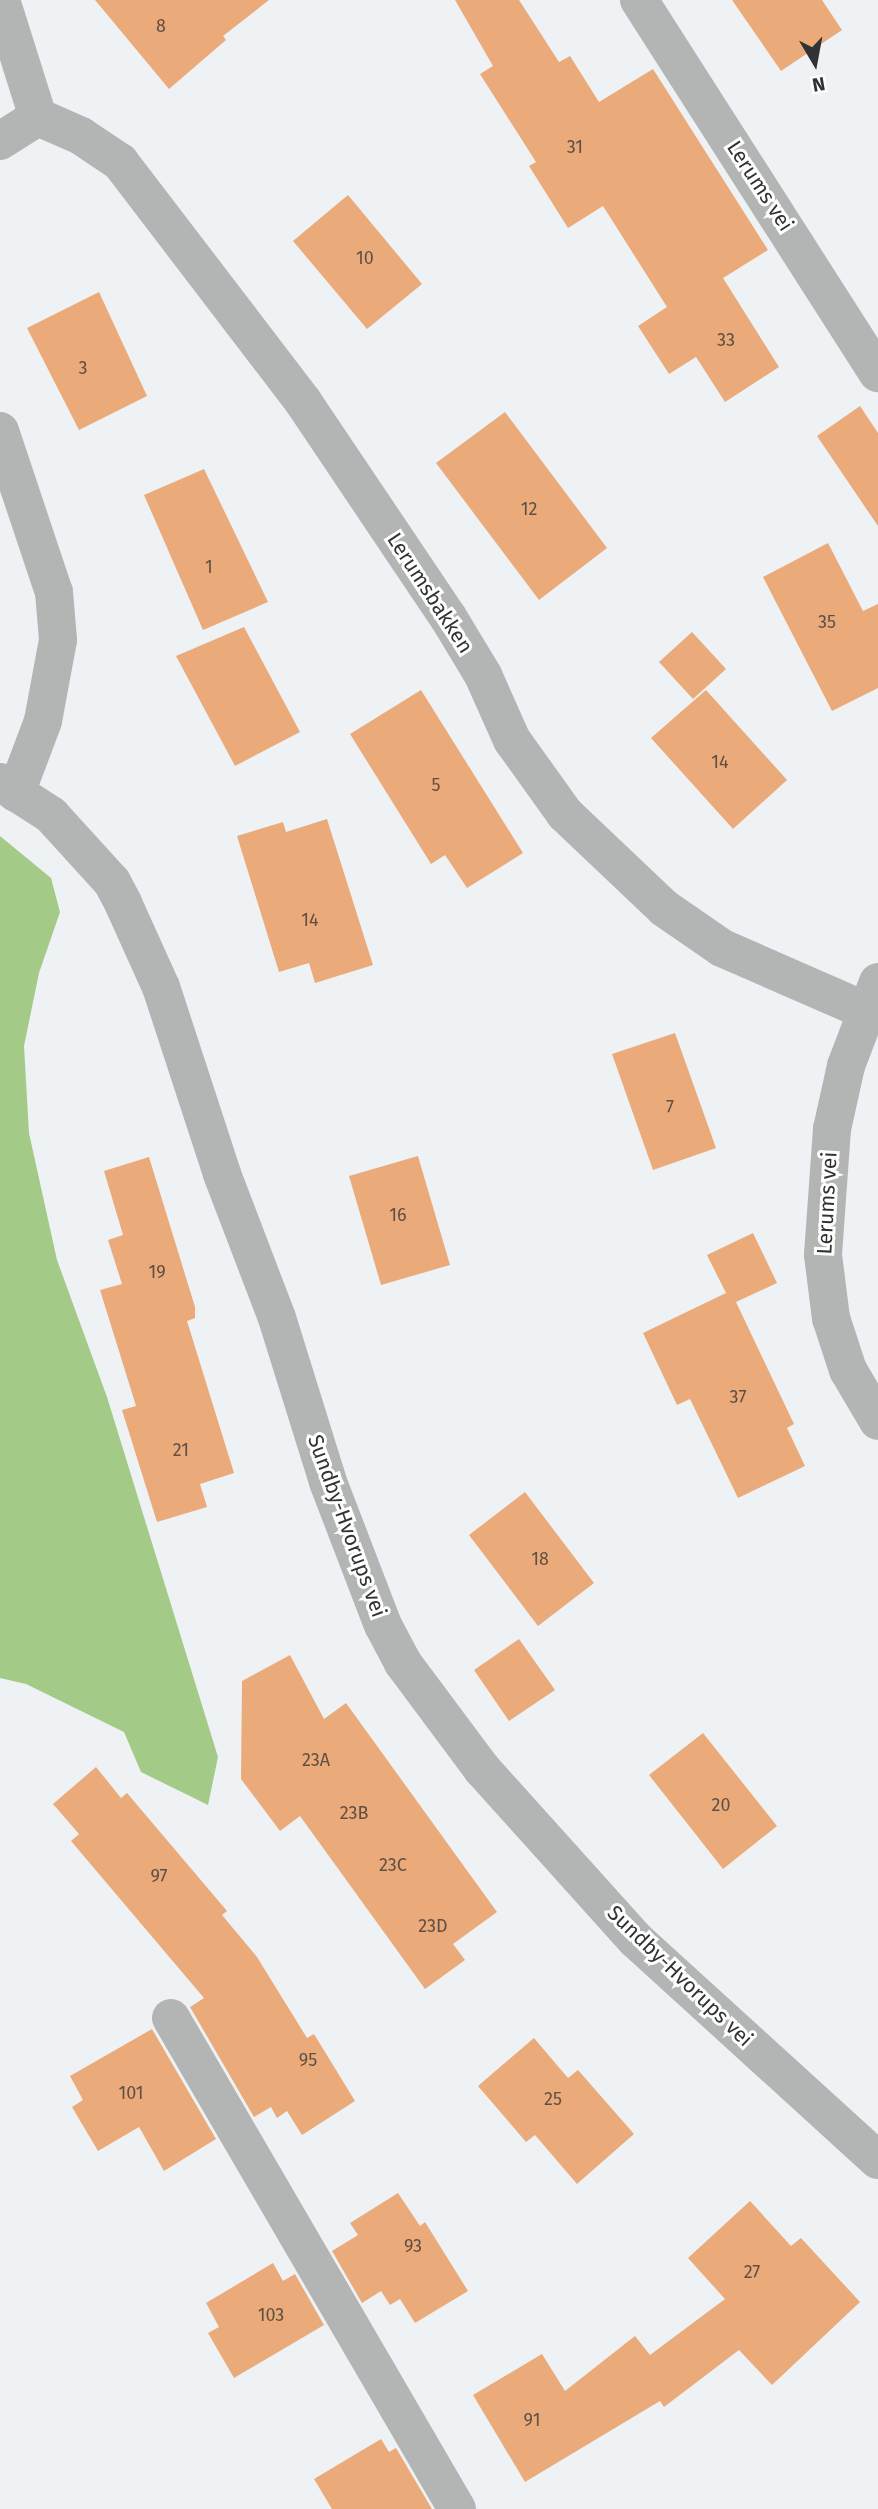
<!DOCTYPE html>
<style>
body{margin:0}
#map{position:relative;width:878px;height:2509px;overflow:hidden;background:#eef2f5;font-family:"Fira Sans",sans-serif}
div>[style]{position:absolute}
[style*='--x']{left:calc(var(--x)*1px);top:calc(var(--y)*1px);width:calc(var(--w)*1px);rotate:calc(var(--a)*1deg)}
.forest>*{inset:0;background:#a4ca88}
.building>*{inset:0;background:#ebaa7a}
.minor>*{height:38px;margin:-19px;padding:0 19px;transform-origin:19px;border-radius:19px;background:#b3b5b5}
span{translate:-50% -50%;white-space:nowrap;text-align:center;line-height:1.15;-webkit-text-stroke:6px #fefefe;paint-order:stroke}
.number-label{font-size:18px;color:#5f5045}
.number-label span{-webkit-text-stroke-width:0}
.street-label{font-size:21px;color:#303233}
.north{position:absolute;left:780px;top:28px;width:70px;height:70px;-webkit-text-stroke:5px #fefefe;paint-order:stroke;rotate:170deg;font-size:19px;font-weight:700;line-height:28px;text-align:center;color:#303233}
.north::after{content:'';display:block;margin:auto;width:24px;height:32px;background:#303233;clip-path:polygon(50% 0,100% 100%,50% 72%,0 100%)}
</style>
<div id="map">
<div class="forest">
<i style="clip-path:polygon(0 836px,51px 878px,60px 912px,39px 973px,24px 1046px,29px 1133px,57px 1260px,107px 1397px,218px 1757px,208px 1805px,141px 1772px,124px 1732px,26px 1684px,0 1678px)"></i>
</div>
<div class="building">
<i style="clip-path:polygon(95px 0,269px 0,223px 36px,226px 40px,169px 89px)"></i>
<i style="clip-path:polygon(455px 0,519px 0,559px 62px,570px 56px,599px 102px,653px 69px,768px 250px,723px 278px,779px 367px,725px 402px,696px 357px,669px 374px,638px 326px,667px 307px,603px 206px,568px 228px,529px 166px,536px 162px,480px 74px,493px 66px)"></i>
<i style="clip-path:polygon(732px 0,822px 0,842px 30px,781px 71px)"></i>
<i style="clip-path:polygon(348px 195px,422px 284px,367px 329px,293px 241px)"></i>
<i style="clip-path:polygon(99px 292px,147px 396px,79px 430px,27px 328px)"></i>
<i style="clip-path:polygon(860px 406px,878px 433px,878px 526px,817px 436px)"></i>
<i style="clip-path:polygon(505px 412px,607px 548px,539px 600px,436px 463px)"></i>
<i style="clip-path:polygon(204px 469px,268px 602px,203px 630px,144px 495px)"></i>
<i style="clip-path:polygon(828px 543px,863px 611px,878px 604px,878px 688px,832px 711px,763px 577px)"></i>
<i style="clip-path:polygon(244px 627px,300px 732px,235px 766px,176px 656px)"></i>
<i style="clip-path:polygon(692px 632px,726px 669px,693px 699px,659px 662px)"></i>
<i style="clip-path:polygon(421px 690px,523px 853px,467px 888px,445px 855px,431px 864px,350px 734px)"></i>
<i style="clip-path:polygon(706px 690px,787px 780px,733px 829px,651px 738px)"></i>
<i style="clip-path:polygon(327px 819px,373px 965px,315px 983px,309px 963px,279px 972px,237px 836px,283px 822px,286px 832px)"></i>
<i style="clip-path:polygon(675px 1033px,716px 1148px,653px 1170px,612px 1054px)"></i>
<i style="clip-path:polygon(418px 1156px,450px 1265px,381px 1285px,349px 1176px)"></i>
<i style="clip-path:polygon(149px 1157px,195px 1307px,195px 1318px,187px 1321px,234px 1473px,200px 1484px,207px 1507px,157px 1522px,122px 1410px,136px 1406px,100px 1290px,122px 1284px,108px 1240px,123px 1235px,104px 1171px)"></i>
<i style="clip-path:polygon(753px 1233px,777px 1283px,736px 1302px,794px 1424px,787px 1428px,805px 1466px,738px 1498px,690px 1399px,677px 1405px,643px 1333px,726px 1293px,707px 1255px)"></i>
<i style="clip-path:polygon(525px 1492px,594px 1583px,538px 1626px,469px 1535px)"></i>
<i style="clip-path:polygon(519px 1639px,555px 1690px,509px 1721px,474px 1670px)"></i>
<i style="clip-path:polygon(290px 1655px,324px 1719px,346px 1703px,497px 1912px,453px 1944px,465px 1960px,425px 1989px,300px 1816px,280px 1831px,241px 1779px,242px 1681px)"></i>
<i style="clip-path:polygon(703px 1733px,777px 1826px,723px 1869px,649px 1775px)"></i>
<i style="clip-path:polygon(96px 1767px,121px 1798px,127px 1793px,227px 1911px,222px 1915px,257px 1957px,307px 2038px,314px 2034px,355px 2101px,302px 2135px,287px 2111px,277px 2118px,271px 2107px,254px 2117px,190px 2007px,204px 1998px,71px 1841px,79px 1834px,53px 1804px)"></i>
<i style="clip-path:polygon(152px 2029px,216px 2139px,164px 2171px,139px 2127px,98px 2151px,72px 2107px,83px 2100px,70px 2076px)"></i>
<i style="clip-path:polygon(534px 2038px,568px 2078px,578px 2070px,634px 2134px,577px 2184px,535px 2135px,526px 2142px,478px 2086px)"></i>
<i style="clip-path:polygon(398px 2193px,420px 2226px,425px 2222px,468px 2291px,415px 2323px,400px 2299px,390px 2305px,381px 2291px,362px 2303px,332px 2251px,358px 2235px,350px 2223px)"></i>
<i style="clip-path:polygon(750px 2201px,791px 2246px,801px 2238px,860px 2302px,772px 2385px,739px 2350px,664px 2407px,660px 2401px,525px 2482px,473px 2395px,542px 2354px,565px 2391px,635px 2336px,650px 2355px,725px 2299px,688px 2258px)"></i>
<i style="clip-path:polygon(273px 2263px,283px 2281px,295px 2274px,324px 2325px,234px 2378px,208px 2333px,219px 2327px,206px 2303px)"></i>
<i style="clip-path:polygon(381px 2439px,389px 2452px,396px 2448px,432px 2509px,332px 2509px,314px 2479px)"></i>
</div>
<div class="minor">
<i style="--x:1;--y:0;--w:123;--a:72.5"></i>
<i style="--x:38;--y:117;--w:47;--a:23.8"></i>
<i style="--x:81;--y:136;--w:47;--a:33.7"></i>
<i style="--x:120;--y:162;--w:303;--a:52.6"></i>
<i style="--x:304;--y:403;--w:258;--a:56.1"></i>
<i style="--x:448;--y:617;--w:68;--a:58.9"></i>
<i style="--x:483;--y:675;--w:71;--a:66"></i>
<i style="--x:512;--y:740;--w:91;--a:54.4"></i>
<i style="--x:565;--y:814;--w:137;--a:43.5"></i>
<i style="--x:664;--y:908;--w:70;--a:34.6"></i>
<i style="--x:722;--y:948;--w:157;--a:23.6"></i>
<i style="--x:639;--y:0;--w:443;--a:57.4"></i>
<i style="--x:0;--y:141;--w:45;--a:-32.3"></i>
<i style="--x:0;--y:431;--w:170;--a:71.5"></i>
<i style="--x:54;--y:592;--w:48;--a:85.2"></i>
<i style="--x:58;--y:640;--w:82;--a:100.5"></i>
<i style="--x:43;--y:721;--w:77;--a:110.6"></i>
<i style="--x:0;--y:782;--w:61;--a:32.9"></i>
<i style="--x:51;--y:815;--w:91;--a:47.7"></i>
<i style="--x:112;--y:882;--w:24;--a:62"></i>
<i style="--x:123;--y:903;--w:92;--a:65.7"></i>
<i style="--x:161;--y:987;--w:197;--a:71.9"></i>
<i style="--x:222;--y:1174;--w:154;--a:69.1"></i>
<i style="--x:277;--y:1318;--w:172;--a:72.7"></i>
<i style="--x:328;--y:1482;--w:153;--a:69"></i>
<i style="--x:383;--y:1625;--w:43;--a:62.2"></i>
<i style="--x:403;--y:1663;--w:132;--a:53.3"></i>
<i style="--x:482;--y:1769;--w:230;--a:48"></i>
<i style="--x:636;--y:1940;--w:327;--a:42.3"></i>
<i style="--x:878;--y:982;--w:90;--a:110.9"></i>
<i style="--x:846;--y:1066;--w:65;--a:102.5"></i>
<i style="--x:832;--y:1129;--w:126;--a:94.1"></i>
<i style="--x:823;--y:1255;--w:64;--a:82.8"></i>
<i style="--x:831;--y:1318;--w:55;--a:71.9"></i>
<i style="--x:848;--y:1370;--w:59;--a:59.5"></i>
<i style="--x:171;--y:2018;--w:568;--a:59.78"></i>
</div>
<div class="number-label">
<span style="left:161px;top:26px">8</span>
<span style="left:575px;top:147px">31</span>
<span style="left:365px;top:258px">10</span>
<span style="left:726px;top:340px">33</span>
<span style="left:83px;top:368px">3</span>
<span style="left:529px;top:509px">12</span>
<span style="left:209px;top:567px">1</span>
<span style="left:827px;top:622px">35</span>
<span style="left:720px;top:762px">14</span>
<span style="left:436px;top:785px">5</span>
<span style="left:310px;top:920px">14</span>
<span style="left:670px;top:1107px">7</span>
<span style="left:398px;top:1215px">16</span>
<span style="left:157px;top:1272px">19</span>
<span style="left:738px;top:1397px">37</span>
<span style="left:181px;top:1450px">21</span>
<span style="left:540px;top:1559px">18</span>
<span style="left:316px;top:1760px">23A</span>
<span style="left:721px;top:1805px">20</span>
<span style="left:354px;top:1813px">23B</span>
<span style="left:393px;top:1865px">23C</span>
<span style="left:159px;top:1876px">97</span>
<span style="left:433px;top:1926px">23D</span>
<span style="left:308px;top:2060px">95</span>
<span style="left:131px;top:2093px">101</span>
<span style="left:553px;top:2099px">25</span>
<span style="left:413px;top:2246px">93</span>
<span style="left:752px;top:2272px">27</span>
<span style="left:271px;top:2315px">103</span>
<span style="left:532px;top:2420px">91</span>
</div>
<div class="street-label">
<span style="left:760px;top:186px;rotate:57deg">Lerums vei</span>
<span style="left:430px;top:593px;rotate:57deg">Lerumsbakken</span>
<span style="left:827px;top:1203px;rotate:-87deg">Lerums vei</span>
<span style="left:347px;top:1526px;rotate:70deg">Sundby-Hvorups vei</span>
<span style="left:680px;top:1976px;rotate:44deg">Sundby-Hvorups vei</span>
</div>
<div class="north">N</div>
</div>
